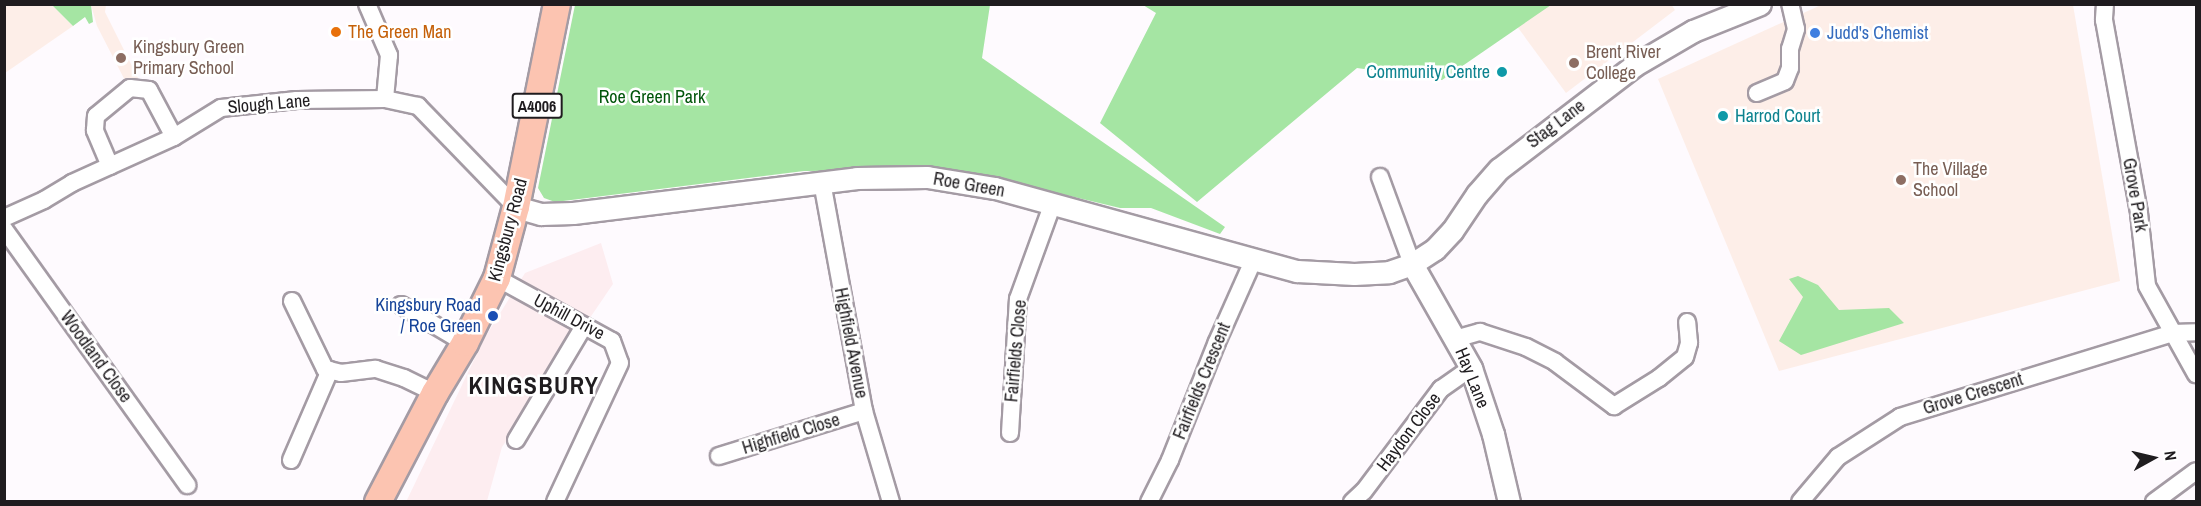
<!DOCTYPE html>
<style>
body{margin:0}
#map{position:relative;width:2201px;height:506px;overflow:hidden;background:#fefafe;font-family:"Archivo Narrow",sans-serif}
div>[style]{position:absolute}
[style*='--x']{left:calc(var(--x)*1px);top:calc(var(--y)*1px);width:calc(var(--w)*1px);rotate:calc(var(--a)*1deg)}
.commercial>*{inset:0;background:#fdedf0}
.education>*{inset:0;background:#fdeee8}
.green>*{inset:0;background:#a5e5a3}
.roads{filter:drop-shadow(2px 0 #a49ba4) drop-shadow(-2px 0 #a49ba4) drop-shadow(0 2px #a49ba4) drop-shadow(0 -2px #a49ba4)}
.minor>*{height:16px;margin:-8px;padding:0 8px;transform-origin:8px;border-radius:8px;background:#fff}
.tertiary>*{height:21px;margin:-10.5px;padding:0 10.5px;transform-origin:10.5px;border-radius:10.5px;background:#fff}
.primary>*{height:26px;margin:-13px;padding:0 13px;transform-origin:13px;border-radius:13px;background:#fcc4b1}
.dots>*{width:16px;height:16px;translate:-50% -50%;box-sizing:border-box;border:3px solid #fff;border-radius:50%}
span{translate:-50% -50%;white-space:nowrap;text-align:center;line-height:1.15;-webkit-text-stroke:5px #fff;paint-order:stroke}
.shield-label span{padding:2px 4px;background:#fff;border:2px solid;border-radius:4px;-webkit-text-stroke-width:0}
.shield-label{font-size:16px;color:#1f1c1f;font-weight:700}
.food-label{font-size:18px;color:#c56008}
.left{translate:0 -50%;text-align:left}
.shop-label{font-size:18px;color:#366cbe}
.education-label{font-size:18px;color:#785e54}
.culture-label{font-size:18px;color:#0d838f}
.right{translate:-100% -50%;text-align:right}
.park-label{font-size:18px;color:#00550a}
.street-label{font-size:18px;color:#1f1c1f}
.transit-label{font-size:18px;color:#164399}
.district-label{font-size:24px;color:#1f1c1f;font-weight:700;letter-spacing:1.5px}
.frame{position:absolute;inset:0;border:6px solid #1f1c1f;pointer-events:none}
.north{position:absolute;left:2123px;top:428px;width:60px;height:60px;-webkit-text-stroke:4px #fff;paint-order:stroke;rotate:82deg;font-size:16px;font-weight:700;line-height:24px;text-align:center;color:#1f1c1f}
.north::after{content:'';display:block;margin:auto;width:21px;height:27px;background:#1f1c1f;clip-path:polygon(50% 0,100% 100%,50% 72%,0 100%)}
</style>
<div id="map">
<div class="commercial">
<i style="clip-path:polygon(601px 243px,613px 284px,502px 447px,487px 501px,406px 502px,484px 339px,525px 273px)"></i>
</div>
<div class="education">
<i style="clip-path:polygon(5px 4px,52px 5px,73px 26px,5px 73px)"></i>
<i style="clip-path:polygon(1671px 4px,1675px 10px,1566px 93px,1516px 25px,1545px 5px)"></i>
<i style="clip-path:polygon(91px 5px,106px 5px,105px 12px,144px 90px,134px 98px,97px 26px)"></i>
<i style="clip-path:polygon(1821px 5px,2073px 5px,2120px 281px,1779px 371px,1658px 79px)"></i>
</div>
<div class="green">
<i style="clip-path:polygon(52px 5px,91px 5px,93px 22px,89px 24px,85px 17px,73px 26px)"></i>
<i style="clip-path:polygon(575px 5px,990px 5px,982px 58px,1225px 227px,1220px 234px,1151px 208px,1120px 208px,975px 173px,928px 170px,804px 171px,555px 202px,544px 198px,538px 188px)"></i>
<i style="clip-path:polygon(1143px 5px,1551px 5px,1442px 80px,1357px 68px,1197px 202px,1100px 123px,1156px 13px)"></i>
<i style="clip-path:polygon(1798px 276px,1818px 285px,1839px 310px,1889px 308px,1904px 323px,1801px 355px,1779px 341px,1803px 297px,1789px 279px)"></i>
</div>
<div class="roads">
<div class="minor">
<i style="--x:367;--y:4;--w:56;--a:66.7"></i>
<i style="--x:389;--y:55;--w:44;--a:95.2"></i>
<i style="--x:2105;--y:4;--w:16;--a:94"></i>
<i style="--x:2104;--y:20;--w:196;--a:79.7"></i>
<i style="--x:2139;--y:213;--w:73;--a:83.7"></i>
<i style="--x:2147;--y:286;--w:101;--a:60.9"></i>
<i style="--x:1757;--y:93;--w:30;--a:-23"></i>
<i style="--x:1785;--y:81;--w:14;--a:-69"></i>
<i style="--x:1790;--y:68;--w:19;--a:-90"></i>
<i style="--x:1790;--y:49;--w:21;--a:-73"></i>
<i style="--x:1796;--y:29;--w:26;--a:-103"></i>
<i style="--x:110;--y:166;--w:39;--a:-113"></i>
<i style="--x:95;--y:130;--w:14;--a:-86"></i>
<i style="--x:96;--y:116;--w:44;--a:-39.5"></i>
<i style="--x:130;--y:88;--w:19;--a:6"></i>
<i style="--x:149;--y:90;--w:53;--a:62"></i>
<i style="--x:1380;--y:177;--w:93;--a:69.8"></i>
<i style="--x:822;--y:182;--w:233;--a:79.6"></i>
<i style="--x:864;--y:411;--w:95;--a:73.5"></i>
<i style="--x:4;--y:218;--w:44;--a:-24.2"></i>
<i style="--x:44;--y:200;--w:33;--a:-31"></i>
<i style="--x:72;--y:183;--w:112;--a:-24.3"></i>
<i style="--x:174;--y:137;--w:55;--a:-31.7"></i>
<i style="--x:221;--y:108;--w:76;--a:-6"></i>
<i style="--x:297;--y:100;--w:88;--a:-0.7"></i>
<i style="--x:385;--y:99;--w:34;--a:12"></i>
<i style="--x:418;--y:106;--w:141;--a:45.9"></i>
<i style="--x:4;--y:229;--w:315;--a:54.4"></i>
<i style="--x:497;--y:278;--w:131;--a:28.7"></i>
<i style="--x:612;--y:341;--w:23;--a:70"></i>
<i style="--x:620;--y:363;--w:153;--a:115.1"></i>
<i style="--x:292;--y:301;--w:76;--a:64.1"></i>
<i style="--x:325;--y:369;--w:16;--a:14"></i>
<i style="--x:341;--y:373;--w:35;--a:-7"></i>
<i style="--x:376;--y:369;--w:29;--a:18"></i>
<i style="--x:404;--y:378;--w:34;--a:26"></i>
<i style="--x:401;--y:305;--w:74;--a:30.7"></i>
<i style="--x:1455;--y:339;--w:26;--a:-16"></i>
<i style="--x:1480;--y:332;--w:48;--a:18.1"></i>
<i style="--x:1526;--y:347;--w:33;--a:27"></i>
<i style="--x:1555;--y:362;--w:74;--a:36.7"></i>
<i style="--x:1614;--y:406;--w:53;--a:-31.9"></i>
<i style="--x:1659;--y:378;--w:33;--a:-39"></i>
<i style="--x:1685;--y:357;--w:15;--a:-74"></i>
<i style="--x:1689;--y:343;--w:21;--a:-95"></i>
<i style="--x:1010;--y:433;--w:134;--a:-86.6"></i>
<i style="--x:1018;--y:299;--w:102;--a:-70"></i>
<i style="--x:516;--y:440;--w:133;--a:-59.2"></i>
<i style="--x:719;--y:456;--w:152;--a:-17.2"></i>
<i style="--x:291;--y:460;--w:98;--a:-66.6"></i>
<i style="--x:1149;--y:502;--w:47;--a:-63.4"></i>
<i style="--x:1170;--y:460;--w:127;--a:-68.3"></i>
<i style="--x:1217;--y:342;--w:91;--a:-66"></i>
<i style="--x:1352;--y:502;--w:16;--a:-43"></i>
<i style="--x:1364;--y:491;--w:128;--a:-53"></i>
<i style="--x:1441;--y:389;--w:37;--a:-35"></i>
<i style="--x:1800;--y:502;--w:59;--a:-49.8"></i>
<i style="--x:1838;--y:457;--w:74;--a:-32.8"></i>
<i style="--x:1900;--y:417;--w:286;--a:-17.1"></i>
<i style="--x:2173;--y:333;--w:23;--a:-2"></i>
<i style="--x:2154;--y:502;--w:52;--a:-36.4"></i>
</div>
<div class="tertiary">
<i style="--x:516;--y:207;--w:26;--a:16"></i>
<i style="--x:541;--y:214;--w:32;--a:-2"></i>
<i style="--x:573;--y:213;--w:286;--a:-7"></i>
<i style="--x:857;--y:178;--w:70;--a:-0.8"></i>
<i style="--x:927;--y:177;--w:69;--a:9.2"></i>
<i style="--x:995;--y:188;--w:313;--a:15.4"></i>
<i style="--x:1297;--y:271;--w:57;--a:3"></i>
<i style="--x:1354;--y:274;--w:35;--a:-3"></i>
<i style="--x:1389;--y:272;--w:24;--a:-19"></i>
<i style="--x:1412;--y:264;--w:27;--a:-33"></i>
<i style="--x:1435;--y:249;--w:25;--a:-47"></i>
<i style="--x:1452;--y:231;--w:45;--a:-56"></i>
<i style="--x:1477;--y:194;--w:33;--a:-49"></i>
<i style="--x:1499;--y:169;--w:171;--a:-37.4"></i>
<i style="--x:1635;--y:65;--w:67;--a:-30.4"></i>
<i style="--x:1693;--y:31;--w:72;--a:-21.9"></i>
<i style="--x:1412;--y:264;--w:120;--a:60.4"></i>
<i style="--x:1471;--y:368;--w:70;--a:71.6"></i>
<i style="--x:1493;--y:434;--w:70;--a:76.8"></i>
</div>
<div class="primary">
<i style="--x:378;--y:502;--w:123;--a:-62.4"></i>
<i style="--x:435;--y:393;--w:58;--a:-59"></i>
<i style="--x:465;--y:343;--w:72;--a:-63.8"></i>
<i style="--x:497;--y:278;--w:73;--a:-75"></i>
<i style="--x:516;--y:207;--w:207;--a:-78.6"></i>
</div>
</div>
<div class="dots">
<i style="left:336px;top:32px;background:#e8710a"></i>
<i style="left:1815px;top:33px;background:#3f7fe0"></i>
<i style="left:121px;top:58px;background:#8d6e63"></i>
<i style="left:1574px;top:63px;background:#8d6e63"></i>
<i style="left:1502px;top:72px;background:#0f9aa8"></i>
<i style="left:1723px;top:116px;background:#0f9aa8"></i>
<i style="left:1901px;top:180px;background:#8d6e63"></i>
<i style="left:493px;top:316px;background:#1a4fb4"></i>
</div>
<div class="shield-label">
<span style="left:537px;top:106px">A4006</span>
</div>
<div class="food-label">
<span class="left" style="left:348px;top:32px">The Green Man</span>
</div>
<div class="shop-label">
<span class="left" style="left:1827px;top:33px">Judd's Chemist</span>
</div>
<div class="education-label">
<span class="left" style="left:133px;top:58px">Kingsbury Green<br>Primary School</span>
<span class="left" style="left:1586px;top:63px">Brent River<br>College</span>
<span class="left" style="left:1913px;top:180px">The Village<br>School</span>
</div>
<div class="culture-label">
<span class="right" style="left:1490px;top:72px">Community Centre</span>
<span class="left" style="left:1735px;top:116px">Harrod Court</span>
</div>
<div class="park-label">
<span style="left:652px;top:97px">Roe Green Park</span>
</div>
<div class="street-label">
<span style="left:269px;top:104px;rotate:-5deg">Slough Lane</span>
<span style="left:1556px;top:124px;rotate:-37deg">Stag Lane</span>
<span style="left:969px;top:185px;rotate:10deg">Roe Green</span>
<span style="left:2135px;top:195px;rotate:80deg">Grove Park</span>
<span style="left:508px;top:230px;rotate:-75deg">Kingsbury Road</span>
<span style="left:569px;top:317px;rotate:28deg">Uphill Drive</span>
<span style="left:851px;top:343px;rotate:79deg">Highfield Avenue</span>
<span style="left:1016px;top:351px;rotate:-85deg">Fairfields Close</span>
<span style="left:96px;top:357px;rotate:54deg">Woodland Close</span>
<span style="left:1472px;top:378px;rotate:68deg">Hay Lane</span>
<span style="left:1202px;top:381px;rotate:-68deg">Fairfields Crescent</span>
<span style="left:1973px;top:394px;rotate:-17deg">Grove Crescent</span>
<span style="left:1409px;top:432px;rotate:-53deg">Haydon Close</span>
<span style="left:791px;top:434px;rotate:-17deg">Highfield Close</span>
</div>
<div class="transit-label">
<span class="right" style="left:481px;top:316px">Kingsbury Road<br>/ Roe Green</span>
</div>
<div class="district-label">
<span style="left:534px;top:386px">KINGSBURY</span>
</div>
<div class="frame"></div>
<div class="north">N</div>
</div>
